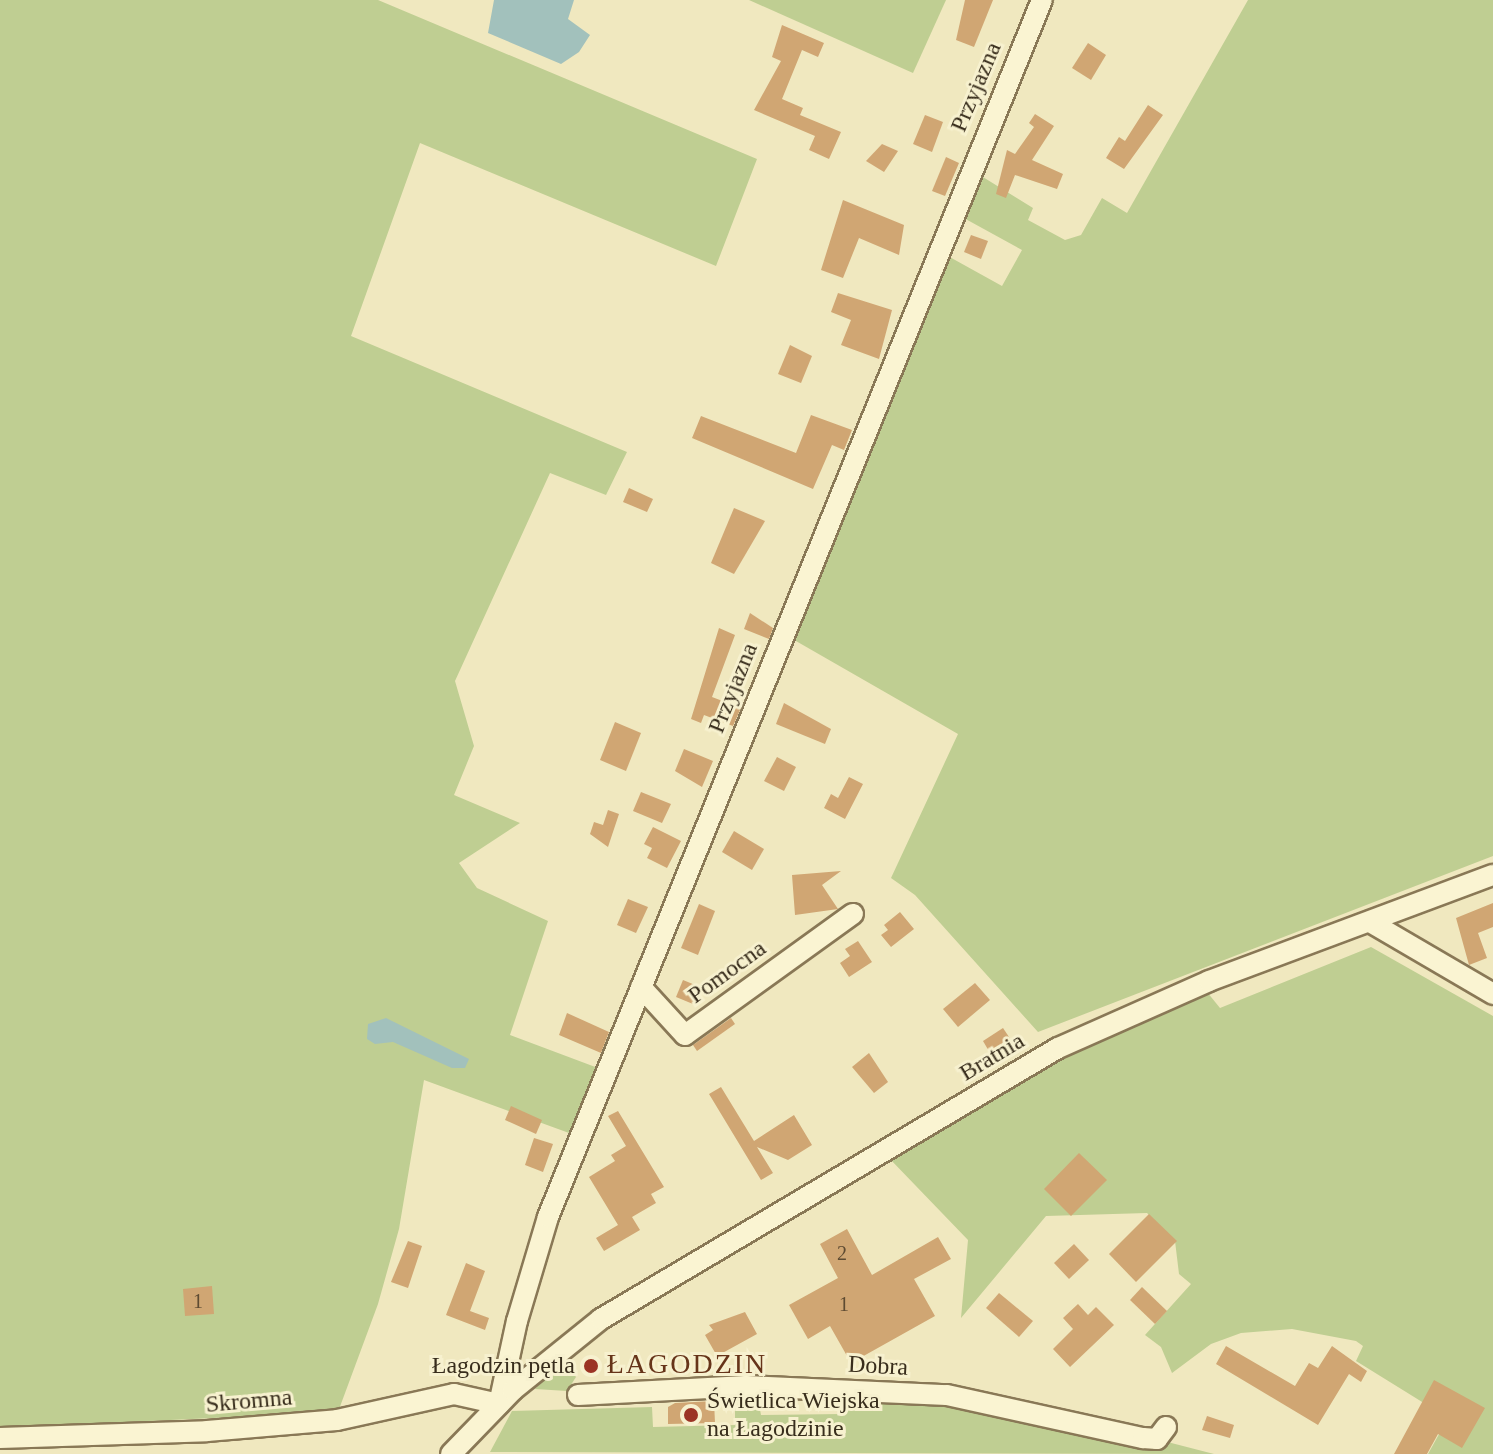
<!DOCTYPE html>
<meta charset="utf-8">
<style>
body{margin:0}
#map{position:relative;width:1493px;height:1454px;overflow:hidden;background:#f0e8bf;font-family:"Times New Roman",serif}
div>[style]{position:absolute}
[style*='--x']{left:calc(var(--x)*1px);top:calc(var(--y)*1px);width:calc(var(--w)*1px);rotate:calc(var(--a)*1deg)}
.green>*{inset:0;background:#bfce92}
.water>*{inset:0;background:#a2c1bc}
.building>*{inset:0;background:#d0a673}
.roads{filter:drop-shadow(2px 0 #897856) drop-shadow(-2px 0 #897856) drop-shadow(0 2px #897856) drop-shadow(0 -2px #897856)}
.minor>*{height:20px;margin:-10px;padding:0 10px;transform-origin:10px;border-radius:10px;background:#faf4d2}
.dots>*{width:22px;height:22px;translate:-50% -50%;box-sizing:border-box;border:4px solid #f7f1cf;border-radius:50%}
span{translate:-50% -50%;white-space:nowrap;text-align:center;line-height:1.15;-webkit-text-stroke:6px #f7f1cf;paint-order:stroke}
.number-label{font-size:20px;color:#5e4b32}
.number-label span{-webkit-text-stroke-width:0}
.street-label{font-size:24px;color:#382d1c}
.poi-label{font-size:24px;color:#382d1c}
.right{translate:-100% -50%;text-align:right}
.left{translate:0 -50%;text-align:left}
.quarter-label{font-size:28px;color:#663419;letter-spacing:2px}
</style>
<div id="map">
<div class="green">
<i style="clip-path:polygon(0 0,378px 0,757px 159px,716px 266px,420px 143px,351px 336px,627px 452px,606px 495px,550px 473px,455px 681px,474px 746px,454px 795px,520px 823px,459px 863px,477px 888px,548px 921px,510px 1035px,606px 1071px,580px 1137px,424px 1080px,399px 1229px,378px 1304px,338px 1412px,0 1428px)"></i>
<i style="clip-path:polygon(749px 0,946px 0,913px 73px)"></i>
<i style="clip-path:polygon(1248px 0,1493px 0,1493px 856px,1038px 1032px,915px 895px,891px 878px,958px 734px,782px 633px,937px 250px,1002px 286px,1022px 250px,951px 211px,970px 169px,1033px 208px,1028px 220px,1065px 240px,1081px 235px,1102px 198px,1127px 213px)"></i>
<i style="clip-path:polygon(1371px 947px,1493px 1016px,1493px 1454px,1428px 1454px,1448px 1418px,1356px 1361px,1363px 1346px,1356px 1341px,1292px 1329px,1241px 1333px,1211px 1344px,1172px 1373px,1161px 1347px,1145px 1335px,1191px 1284px,1179px 1274px,1175px 1241px,1147px 1213px,1046px 1216px,961px 1318px,968px 1240px,889px 1158px,1081px 1049px,1207px 992px,1220px 1008px)"></i>
<i style="clip-path:polygon(566px 1364px,576px 1377px,567px 1391px,535px 1389px,558px 1365px)"></i>
<i style="clip-path:polygon(735px 1397px,758px 1398px,761px 1415px,842px 1414px,844px 1397px,959px 1403px,985px 1415px,1152px 1438px,1214px 1454px,490px 1452px,512px 1411px,652px 1407px,653px 1427px,735px 1425px)"></i>
</div>
<div class="water">
<i style="clip-path:polygon(494px 0,574px 0,568px 19px,590px 35px,579px 52px,561px 64px,488px 33px)"></i>
<i style="clip-path:polygon(386px 1018px,469px 1059px,465px 1068px,452px 1068px,393px 1042px,375px 1044px,367px 1039px,368px 1024px)"></i>
</div>
<div class="building">
<i style="clip-path:polygon(965px 0,993px 0,974px 47px,956px 40px)"></i>
<i style="clip-path:polygon(782px 25px,824px 43px,818px 57px,802px 50px,782px 99px,803px 108px,800px 115px,841px 132px,829px 159px,809px 150px,815px 136px,754px 110px,781px 61px,772px 57px)"></i>
<i style="clip-path:polygon(1088px 43px,1106px 55px,1091px 80px,1072px 68px)"></i>
<i style="clip-path:polygon(1148px 105px,1163px 115px,1124px 169px,1106px 158px,1119px 137px,1125px 141px)"></i>
<i style="clip-path:polygon(1035px 114px,1054px 126px,1032px 160px,1063px 174px,1057px 189px,1015px 175px,1006px 198px,996px 194px,1007px 150px,1015px 154px,1034px 127px,1029px 123px)"></i>
<i style="clip-path:polygon(925px 115px,943px 122px,932px 152px,913px 144px)"></i>
<i style="clip-path:polygon(882px 144px,898px 151px,884px 172px,866px 161px)"></i>
<i style="clip-path:polygon(946px 157px,959px 163px,945px 196px,932px 191px)"></i>
<i style="clip-path:polygon(843px 200px,904px 225px,899px 255px,859px 238px,843px 278px,821px 270px)"></i>
<i style="clip-path:polygon(971px 235px,988px 241px,981px 259px,964px 252px)"></i>
<i style="clip-path:polygon(838px 293px,892px 310px,879px 359px,841px 345px,851px 320px,831px 312px)"></i>
<i style="clip-path:polygon(790px 345px,812px 356px,801px 383px,778px 374px)"></i>
<i style="clip-path:polygon(811px 415px,852px 430px,844px 450px,832px 445px,813px 489px,692px 438px,701px 416px,796px 453px)"></i>
<i style="clip-path:polygon(629px 488px,653px 499px,647px 512px,623px 502px)"></i>
<i style="clip-path:polygon(734px 508px,765px 521px,734px 574px,711px 563px)"></i>
<i style="clip-path:polygon(750px 613px,773px 628px,769px 639px,744px 629px)"></i>
<i style="clip-path:polygon(719px 628px,735px 635px,712px 697px,741px 708px,733px 726px,704px 715px,701px 723px,691px 719px)"></i>
<i style="clip-path:polygon(784px 703px,831px 729px,825px 744px,776px 724px)"></i>
<i style="clip-path:polygon(615px 722px,641px 733px,626px 771px,600px 760px)"></i>
<i style="clip-path:polygon(684px 749px,713px 761px,702px 787px,675px 771px)"></i>
<i style="clip-path:polygon(777px 757px,796px 767px,784px 791px,764px 781px)"></i>
<i style="clip-path:polygon(849px 777px,863px 784px,845px 819px,824px 808px,831px 794px,838px 798px)"></i>
<i style="clip-path:polygon(641px 792px,671px 804px,662px 823px,633px 811px)"></i>
<i style="clip-path:polygon(608px 810px,619px 814px,608px 847px,590px 834px,594px 822px,603px 825px)"></i>
<i style="clip-path:polygon(653px 827px,681px 841px,667px 868px,647px 858px,652px 848px,644px 844px)"></i>
<i style="clip-path:polygon(734px 831px,764px 849px,752px 870px,722px 852px)"></i>
<i style="clip-path:polygon(841px 871px,822px 885px,838px 909px,795px 915px,792px 875px)"></i>
<i style="clip-path:polygon(628px 899px,648px 907px,636px 933px,617px 925px)"></i>
<i style="clip-path:polygon(1493px 903px,1493px 927px,1478px 933px,1487px 958px,1469px 965px,1456px 918px)"></i>
<i style="clip-path:polygon(699px 904px,715px 911px,698px 955px,681px 948px)"></i>
<i style="clip-path:polygon(900px 912px,914px 929px,891px 947px,881px 935px,888px 930px,884px 925px)"></i>
<i style="clip-path:polygon(858px 941px,872px 962px,849px 977px,840px 963px,850px 956px,845px 949px)"></i>
<i style="clip-path:polygon(683px 980px,700px 987px,693px 1004px,676px 997px)"></i>
<i style="clip-path:polygon(975px 983px,990px 1000px,958px 1027px,943px 1009px)"></i>
<i style="clip-path:polygon(567px 1013px,609px 1032px,601px 1053px,559px 1035px)"></i>
<i style="clip-path:polygon(731px 1018px,735px 1024px,697px 1051px,693px 1045px)"></i>
<i style="clip-path:polygon(1003px 1028px,1011px 1040px,990px 1053px,983px 1041px)"></i>
<i style="clip-path:polygon(869px 1053px,888px 1082px,874px 1093px,852px 1067px)"></i>
<i style="clip-path:polygon(721px 1087px,754px 1141px,794px 1115px,812px 1145px,788px 1160px,757px 1147px,773px 1173px,761px 1180px,709px 1094px)"></i>
<i style="clip-path:polygon(511px 1106px,542px 1120px,536px 1134px,505px 1120px)"></i>
<i style="clip-path:polygon(618px 1111px,664px 1187px,651px 1194px,656px 1203px,632px 1217px,640px 1230px,604px 1251px,596px 1238px,618px 1225px,589px 1177px,615px 1161px,611px 1155px,626px 1146px,608px 1116px)"></i>
<i style="clip-path:polygon(534px 1138px,553px 1144px,543px 1172px,525px 1165px)"></i>
<i style="clip-path:polygon(1079px 1153px,1107px 1180px,1071px 1216px,1044px 1189px)"></i>
<i style="clip-path:polygon(1149px 1214px,1177px 1241px,1136px 1282px,1109px 1254px)"></i>
<i style="clip-path:polygon(847px 1229px,872px 1275px,938px 1237px,951px 1259px,914px 1279px,935px 1316px,851px 1363px,830px 1326px,808px 1339px,789px 1305px,838px 1278px,820px 1244px)"></i>
<i style="clip-path:polygon(408px 1241px,422px 1246px,408px 1288px,391px 1282px)"></i>
<i style="clip-path:polygon(1074px 1244px,1089px 1260px,1069px 1279px,1054px 1263px)"></i>
<i style="clip-path:polygon(466px 1263px,485px 1271px,470px 1311px,489px 1318px,485px 1330px,446px 1315px)"></i>
<i style="clip-path:polygon(212px 1286px,214px 1314px,185px 1316px,183px 1289px)"></i>
<i style="clip-path:polygon(1142px 1287px,1167px 1311px,1155px 1324px,1130px 1300px)"></i>
<i style="clip-path:polygon(999px 1293px,1033px 1321px,1019px 1337px,986px 1308px)"></i>
<i style="clip-path:polygon(1078px 1304px,1088px 1315px,1096px 1307px,1114px 1325px,1070px 1367px,1053px 1349px,1073px 1329px,1063px 1318px)"></i>
<i style="clip-path:polygon(745px 1312px,757px 1334px,717px 1356px,705px 1335px,713px 1330px,709px 1325px)"></i>
<i style="clip-path:polygon(1226px 1346px,1295px 1386px,1309px 1363px,1318px 1368px,1332px 1346px,1367px 1371px,1361px 1382px,1349px 1374px,1318px 1425px,1216px 1364px)"></i>
<i style="clip-path:polygon(1434px 1380px,1485px 1408px,1462px 1448px,1438px 1434px,1427px 1454px,1394px 1454px)"></i>
<i style="clip-path:polygon(714px 1401px,715px 1423px,668px 1424px,668px 1407px,675px 1403px)"></i>
<i style="clip-path:polygon(1207px 1416px,1234px 1425px,1230px 1438px,1202px 1430px)"></i>
</div>
<div class="roads">
<div class="minor">
<i style="--x:1370;--y:922;--w:143;--a:30.3"></i>
<i style="--x:641;--y:987;--w:65;--a:47.5"></i>
<i style="--x:685;--y:1035;--w:207;--a:-35.8"></i>
<i style="--x:578;--y:1395;--w:168;--a:-3.1"></i>
<i style="--x:746;--y:1386;--w:201;--a:2.6"></i>
<i style="--x:947;--y:1395;--w:201;--a:12.4"></i>
<i style="--x:1143;--y:1438;--w:14;--a:4"></i>
<i style="--x:1157;--y:1439;--w:15;--a:-53"></i>
<i style="--x:499;--y:1404;--w:85;--a:-77.8"></i>
<i style="--x:517;--y:1321;--w:109;--a:-73.4"></i>
<i style="--x:548;--y:1217;--w:1313;--a:-67.91"></i>
<i style="--x:0;--y:1438;--w:207;--a:-1.9"></i>
<i style="--x:207;--y:1431;--w:130;--a:-4.8"></i>
<i style="--x:337;--y:1420;--w:120;--a:-12.5"></i>
<i style="--x:454;--y:1394;--w:46;--a:12.5"></i>
<i style="--x:451;--y:1454;--w:89;--a:-45.9"></i>
<i style="--x:513;--y:1390;--w:113;--a:-38.9"></i>
<i style="--x:601;--y:1319;--w:531;--a:-30.67"></i>
<i style="--x:1058;--y:1048;--w:165;--a:-23.9"></i>
<i style="--x:1209;--y:981;--w:303;--a:-20.5"></i>
</div>
</div>
<div class="dots">
<i style="left:591px;top:1366px;background:#9b3324"></i>
<i style="left:691px;top:1415px;background:#9b3324"></i>
</div>
<div class="number-label">
<span style="left:842px;top:1253px">2</span>
<span style="left:198px;top:1301px">1</span>
<span style="left:844px;top:1304px">1</span>
</div>
<div class="street-label">
<span style="left:976px;top:87px;rotate:-67deg">Przyjazna</span>
<span style="left:733px;top:688px;rotate:-68deg">Przyjazna</span>
<span style="left:727px;top:972px;rotate:-36deg">Pomocna</span>
<span style="left:992px;top:1057px;rotate:-31deg">Bratnia</span>
<span style="left:878px;top:1366px;rotate:3deg">Dobra</span>
<span style="left:249px;top:1401px;rotate:-5deg">Skromna</span>
</div>
<div class="poi-label">
<span class="right" style="left:575px;top:1366px">Łagodzin pętla</span>
<span class="left" style="left:707px;top:1415px">Świetlica Wiejska<br>na Łagodzinie</span>
</div>
<div class="quarter-label">
<span style="left:687px;top:1364px">ŁAGODZIN</span>
</div>
</div>
